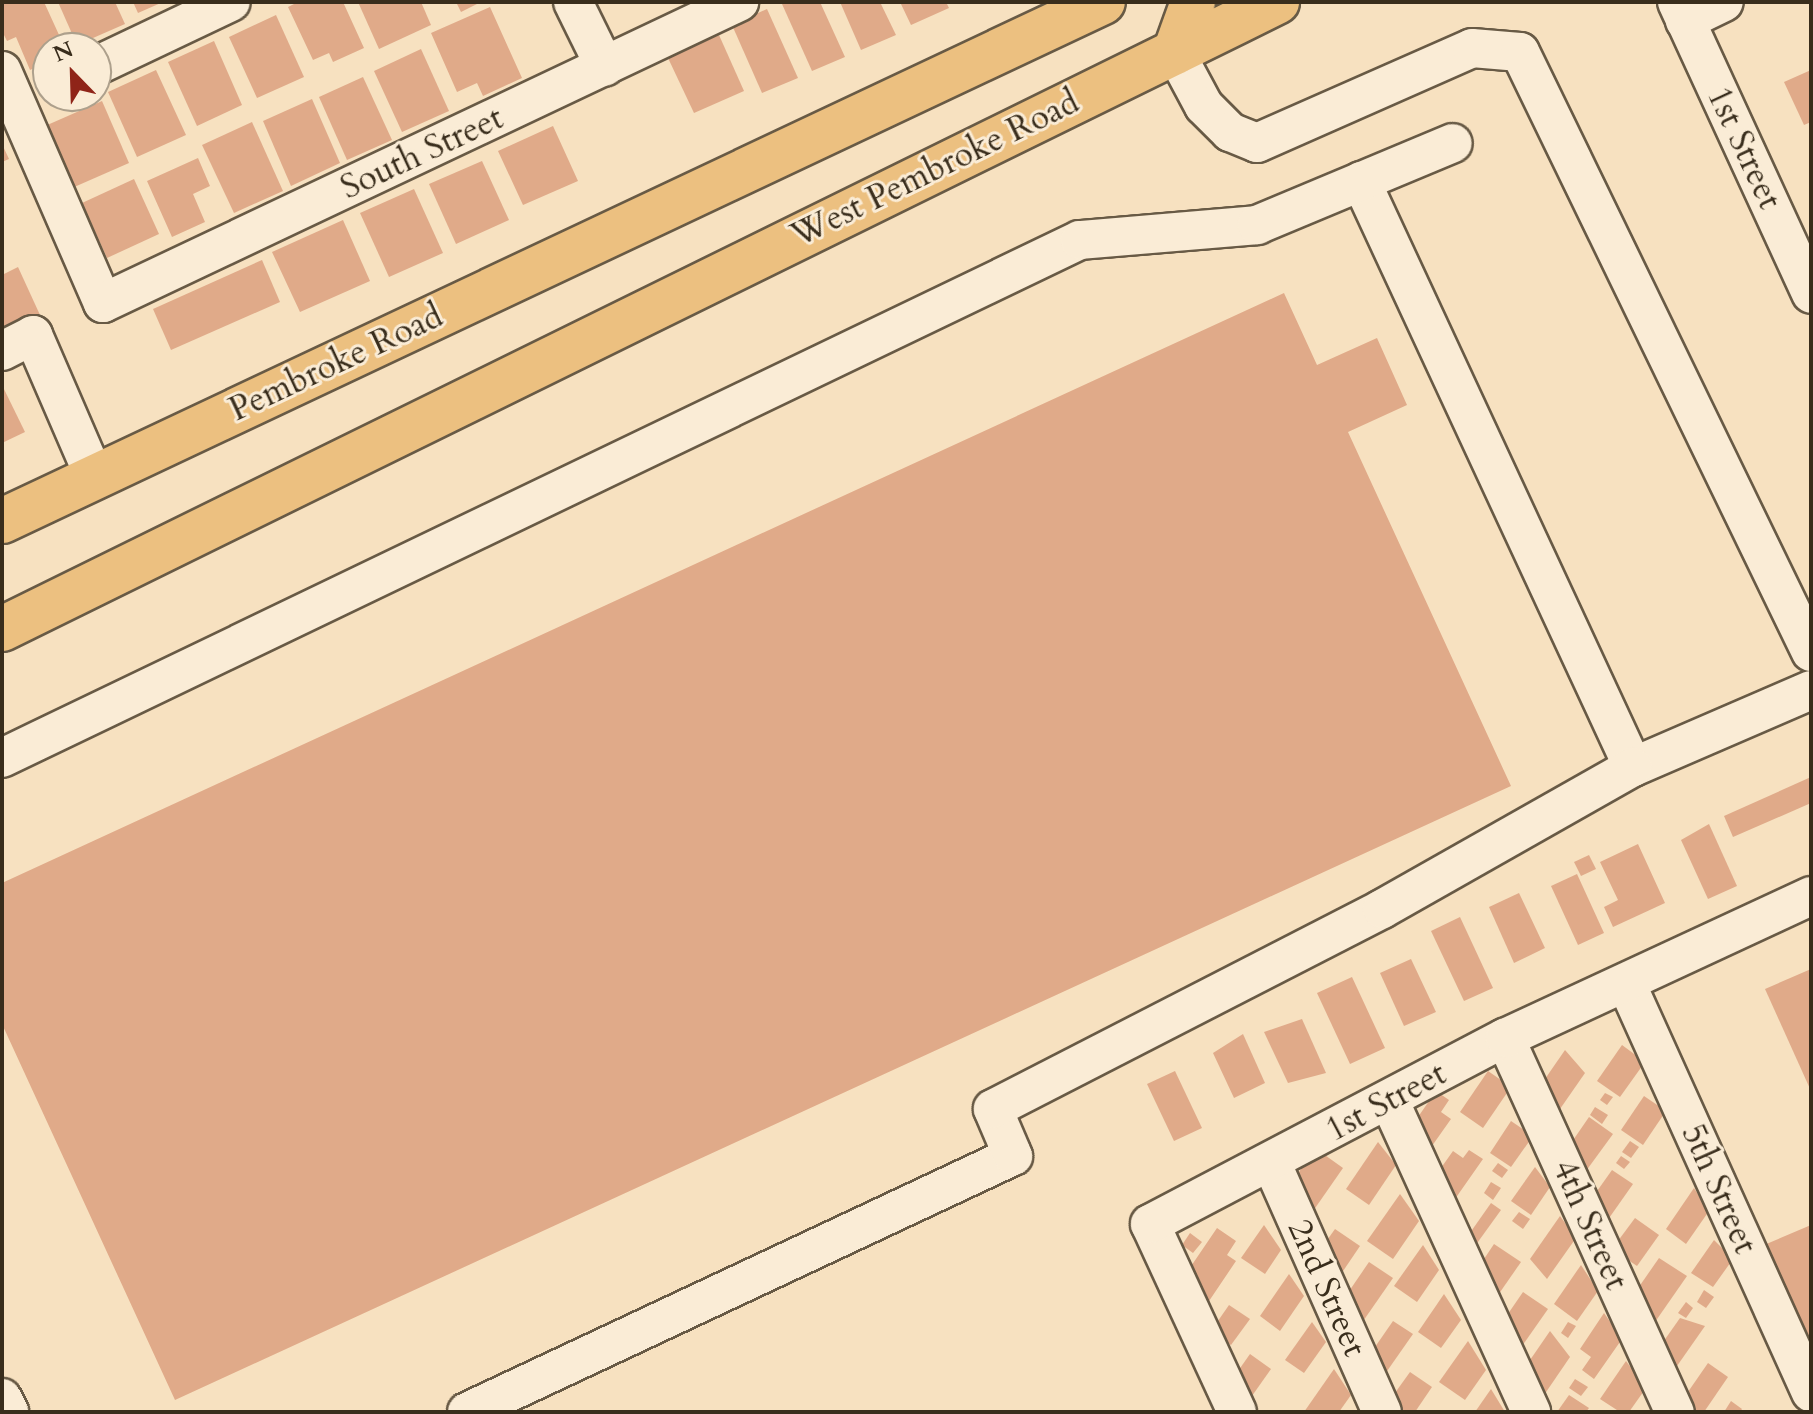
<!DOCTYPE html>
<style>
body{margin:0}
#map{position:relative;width:1813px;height:1414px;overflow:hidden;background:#f7e1c0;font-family:Cardo,serif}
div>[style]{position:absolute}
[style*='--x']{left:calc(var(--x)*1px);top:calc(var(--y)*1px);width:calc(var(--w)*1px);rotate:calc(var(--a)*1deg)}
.building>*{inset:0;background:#e0aa89}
.roads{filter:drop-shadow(2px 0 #685a45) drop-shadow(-2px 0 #685a45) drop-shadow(0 2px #685a45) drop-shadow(0 -2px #685a45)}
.minor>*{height:38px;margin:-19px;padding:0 19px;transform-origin:19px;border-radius:19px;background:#faecd6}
.major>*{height:44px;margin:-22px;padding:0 22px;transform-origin:22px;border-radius:22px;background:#ecc080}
span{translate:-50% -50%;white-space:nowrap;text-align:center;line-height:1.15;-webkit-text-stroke:6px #faecd6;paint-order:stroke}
.street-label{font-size:34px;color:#392d1c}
.frame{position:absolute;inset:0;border:4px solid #392d1c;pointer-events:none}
.north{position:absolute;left:32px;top:32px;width:80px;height:80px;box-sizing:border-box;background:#faecd6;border:2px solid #ada08c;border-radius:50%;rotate:337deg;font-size:22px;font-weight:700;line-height:32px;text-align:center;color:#392d1c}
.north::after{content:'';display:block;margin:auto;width:28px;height:36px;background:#8f2418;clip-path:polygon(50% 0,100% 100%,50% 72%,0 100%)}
</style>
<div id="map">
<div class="building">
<i style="clip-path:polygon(2px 2px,44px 2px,65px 48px,48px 48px,48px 62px,30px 70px,16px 37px,7px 41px,2px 31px)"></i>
<i style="clip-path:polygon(58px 2px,115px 2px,125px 24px,77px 45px)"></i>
<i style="clip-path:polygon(133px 2px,163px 2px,138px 13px)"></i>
<i style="clip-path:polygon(298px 2px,343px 2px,364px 48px,333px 62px,329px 53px,313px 60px,288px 7px)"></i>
<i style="clip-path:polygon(358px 2px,421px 2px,431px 25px,379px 49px)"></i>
<i style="clip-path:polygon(456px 2px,481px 2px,461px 12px)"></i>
<i style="clip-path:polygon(820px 2px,845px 57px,812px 71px,782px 4px)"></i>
<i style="clip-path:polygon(840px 2px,880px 2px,896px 35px,861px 50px)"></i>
<i style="clip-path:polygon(900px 2px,946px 2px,949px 8px,911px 25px)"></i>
<i style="clip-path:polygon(490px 7px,522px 78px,483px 96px,477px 83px,457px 92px,431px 33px)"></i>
<i style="clip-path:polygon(767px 9px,798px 78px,762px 93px,732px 25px)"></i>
<i style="clip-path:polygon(276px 15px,304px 77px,257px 98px,229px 37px)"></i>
<i style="clip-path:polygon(719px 35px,744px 91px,694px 113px,668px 58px)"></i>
<i style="clip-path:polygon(214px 41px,242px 105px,197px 126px,168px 62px)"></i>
<i style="clip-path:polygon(421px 49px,449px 111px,402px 132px,374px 71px)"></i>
<i style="clip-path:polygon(156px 70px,186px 135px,137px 157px,108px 92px)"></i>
<i style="clip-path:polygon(1811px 70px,1811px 122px,1804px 125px,1784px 82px)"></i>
<i style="clip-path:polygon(363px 77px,392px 140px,347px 160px,319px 97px)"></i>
<i style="clip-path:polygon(312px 99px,340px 163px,291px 186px,263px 121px)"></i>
<i style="clip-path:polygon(102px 101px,129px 163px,72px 188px,45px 126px)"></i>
<i style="clip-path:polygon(252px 122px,283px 191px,234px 213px,202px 145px)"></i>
<i style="clip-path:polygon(553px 126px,578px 181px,523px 205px,498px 151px)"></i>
<i style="clip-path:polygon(2px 144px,9px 159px,2px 162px)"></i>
<i style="clip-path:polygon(198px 158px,210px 186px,193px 194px,205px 222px,172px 237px,147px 181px)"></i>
<i style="clip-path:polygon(482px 161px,509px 220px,456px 244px,429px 184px)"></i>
<i style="clip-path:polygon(134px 179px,159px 234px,107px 258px,82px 203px)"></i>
<i style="clip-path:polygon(414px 189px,443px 253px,389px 277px,360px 213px)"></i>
<i style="clip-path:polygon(343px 220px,370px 281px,300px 312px,272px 252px)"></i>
<i style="clip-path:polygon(262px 260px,280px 302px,171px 350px,153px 309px)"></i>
<i style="clip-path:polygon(18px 267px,40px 315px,2px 333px,2px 275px)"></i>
<i style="clip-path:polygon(1284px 293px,1317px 365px,1377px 338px,1407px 405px,1348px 432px,1511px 786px,175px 1400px,2px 1024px,2px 883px)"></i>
<i style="clip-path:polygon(2px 385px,25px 432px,2px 443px)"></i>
<i style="clip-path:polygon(1811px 777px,1811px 803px,1733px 837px,1724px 816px)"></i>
<i style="clip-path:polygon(1709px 824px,1737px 886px,1708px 899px,1681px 840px)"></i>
<i style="clip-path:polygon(1638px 844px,1665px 903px,1613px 927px,1604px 907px,1618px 900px,1600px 862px)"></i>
<i style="clip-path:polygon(1589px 855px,1596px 869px,1581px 876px,1574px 862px)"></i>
<i style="clip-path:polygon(1577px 874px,1604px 933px,1578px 945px,1551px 886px)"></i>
<i style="clip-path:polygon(1519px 893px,1545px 948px,1514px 963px,1489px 907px)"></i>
<i style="clip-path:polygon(1460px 917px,1493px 988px,1464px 1001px,1431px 931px)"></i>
<i style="clip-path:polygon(1411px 959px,1436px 1012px,1404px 1026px,1380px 973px)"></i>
<i style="clip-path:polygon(1811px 969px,1811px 1091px,1765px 989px)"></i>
<i style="clip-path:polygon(1352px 977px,1385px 1048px,1350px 1064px,1317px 993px)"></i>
<i style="clip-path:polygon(1302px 1019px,1326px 1073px,1288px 1083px,1264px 1032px)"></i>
<i style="clip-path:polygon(1243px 1034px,1265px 1083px,1234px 1098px,1213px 1053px)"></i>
<i style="clip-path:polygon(1622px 1045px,1645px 1062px,1620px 1097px,1597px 1081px)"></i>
<i style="clip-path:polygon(1565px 1050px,1585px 1073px,1560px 1109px,1536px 1092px)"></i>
<i style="clip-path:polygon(1175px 1071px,1202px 1128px,1174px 1141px,1147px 1084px)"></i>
<i style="clip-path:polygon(1488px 1071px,1511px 1087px,1483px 1128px,1460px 1112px)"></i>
<i style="clip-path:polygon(1436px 1091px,1449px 1100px,1441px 1112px,1451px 1119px,1427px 1153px,1409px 1130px)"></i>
<i style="clip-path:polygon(1605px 1093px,1613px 1097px,1607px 1105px,1600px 1100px)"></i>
<i style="clip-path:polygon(1644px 1096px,1666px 1111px,1643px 1145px,1621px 1130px)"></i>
<i style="clip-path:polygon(1595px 1107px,1608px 1115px,1602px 1124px,1590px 1115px)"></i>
<i style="clip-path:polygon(1589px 1117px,1613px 1134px,1586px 1171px,1567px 1149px)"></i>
<i style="clip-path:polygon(1511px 1121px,1533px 1136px,1511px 1167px,1490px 1153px)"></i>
<i style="clip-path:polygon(1630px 1141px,1639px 1147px,1631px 1158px,1622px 1152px)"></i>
<i style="clip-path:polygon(1378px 1142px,1396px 1165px,1369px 1205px,1346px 1189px)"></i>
<i style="clip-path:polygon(1315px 1148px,1343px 1168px,1311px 1214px,1289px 1187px)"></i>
<i style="clip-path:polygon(1469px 1150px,1483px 1159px,1455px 1199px,1431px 1182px,1453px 1151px,1463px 1158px)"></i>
<i style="clip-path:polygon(1621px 1156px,1630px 1162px,1624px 1169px,1616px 1163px)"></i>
<i style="clip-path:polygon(1498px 1163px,1508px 1170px,1502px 1178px,1492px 1171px)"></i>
<i style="clip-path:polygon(1535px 1167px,1550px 1187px,1531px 1215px,1511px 1201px)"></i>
<i style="clip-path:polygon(1612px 1170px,1633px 1184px,1607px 1221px,1590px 1201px)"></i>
<i style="clip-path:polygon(1491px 1182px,1501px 1188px,1493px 1200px,1484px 1193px)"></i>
<i style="clip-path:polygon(1694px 1188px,1709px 1211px,1686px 1244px,1666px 1229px)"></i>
<i style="clip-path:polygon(1400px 1194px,1419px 1221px,1393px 1259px,1367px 1241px)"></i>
<i style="clip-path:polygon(1491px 1203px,1501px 1210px,1475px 1246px,1465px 1240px)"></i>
<i style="clip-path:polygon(1519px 1212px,1530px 1219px,1523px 1229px,1512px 1221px)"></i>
<i style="clip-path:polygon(1560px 1216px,1576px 1238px,1547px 1279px,1530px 1259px)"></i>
<i style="clip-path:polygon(1635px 1218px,1659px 1235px,1637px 1266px,1612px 1249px)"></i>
<i style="clip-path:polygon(1264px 1225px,1281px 1250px,1265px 1274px,1241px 1258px)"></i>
<i style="clip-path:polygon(1811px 1225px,1811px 1370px,1757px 1248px)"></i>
<i style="clip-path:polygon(1217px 1228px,1236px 1241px,1227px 1255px,1236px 1261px,1205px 1307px,1183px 1278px)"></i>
<i style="clip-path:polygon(1335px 1229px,1360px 1246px,1337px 1280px,1318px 1253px)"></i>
<i style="clip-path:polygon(1190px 1233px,1202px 1242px,1193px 1253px,1182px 1245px)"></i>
<i style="clip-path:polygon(1714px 1240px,1733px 1259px,1713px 1287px,1691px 1273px)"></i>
<i style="clip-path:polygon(1494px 1244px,1521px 1262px,1496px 1298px,1476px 1271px)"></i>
<i style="clip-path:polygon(1423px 1245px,1439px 1270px,1417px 1302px,1394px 1286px)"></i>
<i style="clip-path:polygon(1659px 1258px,1687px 1276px,1655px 1322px,1634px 1294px)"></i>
<i style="clip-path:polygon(1369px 1262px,1393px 1278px,1359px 1327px,1341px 1303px)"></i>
<i style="clip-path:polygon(1581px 1265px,1598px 1291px,1577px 1321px,1554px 1304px)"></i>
<i style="clip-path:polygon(1289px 1274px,1304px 1296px,1280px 1331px,1260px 1316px)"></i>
<i style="clip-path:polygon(1704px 1290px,1714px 1297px,1706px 1308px,1697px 1302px)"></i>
<i style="clip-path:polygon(1523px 1292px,1548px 1309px,1522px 1346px,1501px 1324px)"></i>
<i style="clip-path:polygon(1444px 1294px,1461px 1320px,1441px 1348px,1418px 1332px)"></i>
<i style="clip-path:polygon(1686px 1302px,1693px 1308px,1686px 1318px,1678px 1313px)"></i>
<i style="clip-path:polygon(1229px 1305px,1250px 1319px,1231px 1345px,1211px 1331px)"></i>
<i style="clip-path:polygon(1604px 1313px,1622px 1339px,1594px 1379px,1582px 1370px,1591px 1357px,1580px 1349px)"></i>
<i style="clip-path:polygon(1680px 1318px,1705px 1326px,1677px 1366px,1661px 1345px)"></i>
<i style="clip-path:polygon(1393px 1321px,1413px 1334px,1385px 1374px,1366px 1360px)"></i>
<i style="clip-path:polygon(1312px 1322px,1326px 1342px,1304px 1373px,1285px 1360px)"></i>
<i style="clip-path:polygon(1568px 1322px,1576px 1326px,1568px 1338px,1561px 1333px)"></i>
<i style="clip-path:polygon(1550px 1331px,1570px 1357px,1542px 1398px,1521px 1373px)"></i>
<i style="clip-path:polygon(1468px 1341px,1486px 1370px,1465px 1400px,1439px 1382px)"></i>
<i style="clip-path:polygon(1250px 1354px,1271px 1369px,1247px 1403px,1231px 1381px)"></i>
<i style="clip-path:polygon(1626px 1361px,1646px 1388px,1629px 1412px,1620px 1412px,1600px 1399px)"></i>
<i style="clip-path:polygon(1708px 1363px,1728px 1377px,1704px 1412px,1696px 1412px,1681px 1402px)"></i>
<i style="clip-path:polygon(1334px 1369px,1351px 1395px,1339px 1412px,1304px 1412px)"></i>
<i style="clip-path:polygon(1410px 1372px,1432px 1387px,1415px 1412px,1390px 1412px,1387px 1404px)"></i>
<i style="clip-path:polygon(1575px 1379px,1588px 1387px,1581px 1396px,1569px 1388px)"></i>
<i style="clip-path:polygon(1491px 1389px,1505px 1412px,1475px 1412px)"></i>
<i style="clip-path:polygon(1569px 1395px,1589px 1408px,1586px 1412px,1557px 1412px)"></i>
<i style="clip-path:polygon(1731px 1401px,1742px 1409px,1740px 1412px,1724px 1412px)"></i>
</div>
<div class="roads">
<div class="minor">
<i style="--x:573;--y:2;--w:72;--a:63.8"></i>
<i style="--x:1677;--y:2;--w:321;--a:65.3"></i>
<i style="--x:1685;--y:21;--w:43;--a:-26"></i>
<i style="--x:1175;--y:52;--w:61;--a:61.8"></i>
<i style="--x:1204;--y:106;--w:37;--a:45"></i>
<i style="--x:1230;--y:132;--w:29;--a:22"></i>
<i style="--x:1257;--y:143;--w:235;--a:-23.8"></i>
<i style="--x:1472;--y:48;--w:48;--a:4.8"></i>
<i style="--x:1520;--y:52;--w:667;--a:64.13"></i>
<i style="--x:96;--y:66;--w:149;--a:-25.4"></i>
<i style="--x:2;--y:71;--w:253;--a:66.5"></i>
<i style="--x:103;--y:303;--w:704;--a:-25.33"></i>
<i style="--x:1361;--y:181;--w:646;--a:65.1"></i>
<i style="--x:1633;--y:767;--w:194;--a:-23.4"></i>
<i style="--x:2;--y:351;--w:35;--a:-27"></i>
<i style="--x:33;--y:335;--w:156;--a:66.6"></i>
<i style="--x:2;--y:758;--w:1196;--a:-25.67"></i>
<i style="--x:1080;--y:240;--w:178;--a:-4.8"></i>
<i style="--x:1257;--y:225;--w:212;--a:-22.7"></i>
<i style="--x:1627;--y:985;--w:447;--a:65.7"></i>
<i style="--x:1505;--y:1038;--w:411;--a:65.6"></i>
<i style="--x:1389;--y:1100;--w:343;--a:65.5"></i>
<i style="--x:1272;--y:1164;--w:271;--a:66.1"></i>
<i style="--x:2;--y:1398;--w:16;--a:63"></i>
<i style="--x:467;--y:1412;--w:603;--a:-25.12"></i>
<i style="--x:1013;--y:1156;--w:51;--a:-113.1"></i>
<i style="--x:993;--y:1109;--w:437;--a:-27.2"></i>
<i style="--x:1382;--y:909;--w:288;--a:-29.5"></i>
<i style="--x:1237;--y:1412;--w:207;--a:-114.8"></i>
<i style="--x:1150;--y:1224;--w:401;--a:-27.7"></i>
<i style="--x:1505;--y:1038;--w:337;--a:-24.9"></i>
</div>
<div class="major">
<i style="--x:1175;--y:52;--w:53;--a:-70.2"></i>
<i style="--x:2;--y:521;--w:1217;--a:-25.24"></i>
<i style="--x:2;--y:629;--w:1421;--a:-26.19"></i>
</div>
</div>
<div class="street-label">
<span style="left:1744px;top:148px;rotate:65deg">1st Street</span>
<span style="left:422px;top:153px;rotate:-25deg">South Street</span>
<span style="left:935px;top:169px;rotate:-26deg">West Pembroke Road</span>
<span style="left:336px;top:363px;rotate:-25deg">Pembroke Road</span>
<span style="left:1386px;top:1102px;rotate:-28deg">1st Street</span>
<span style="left:1719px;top:1189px;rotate:66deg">5th Street</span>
<span style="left:1590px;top:1225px;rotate:66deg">4th Street</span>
<span style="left:1327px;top:1288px;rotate:66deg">2nd Street</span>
</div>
<div class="frame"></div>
<div class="north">N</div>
</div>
